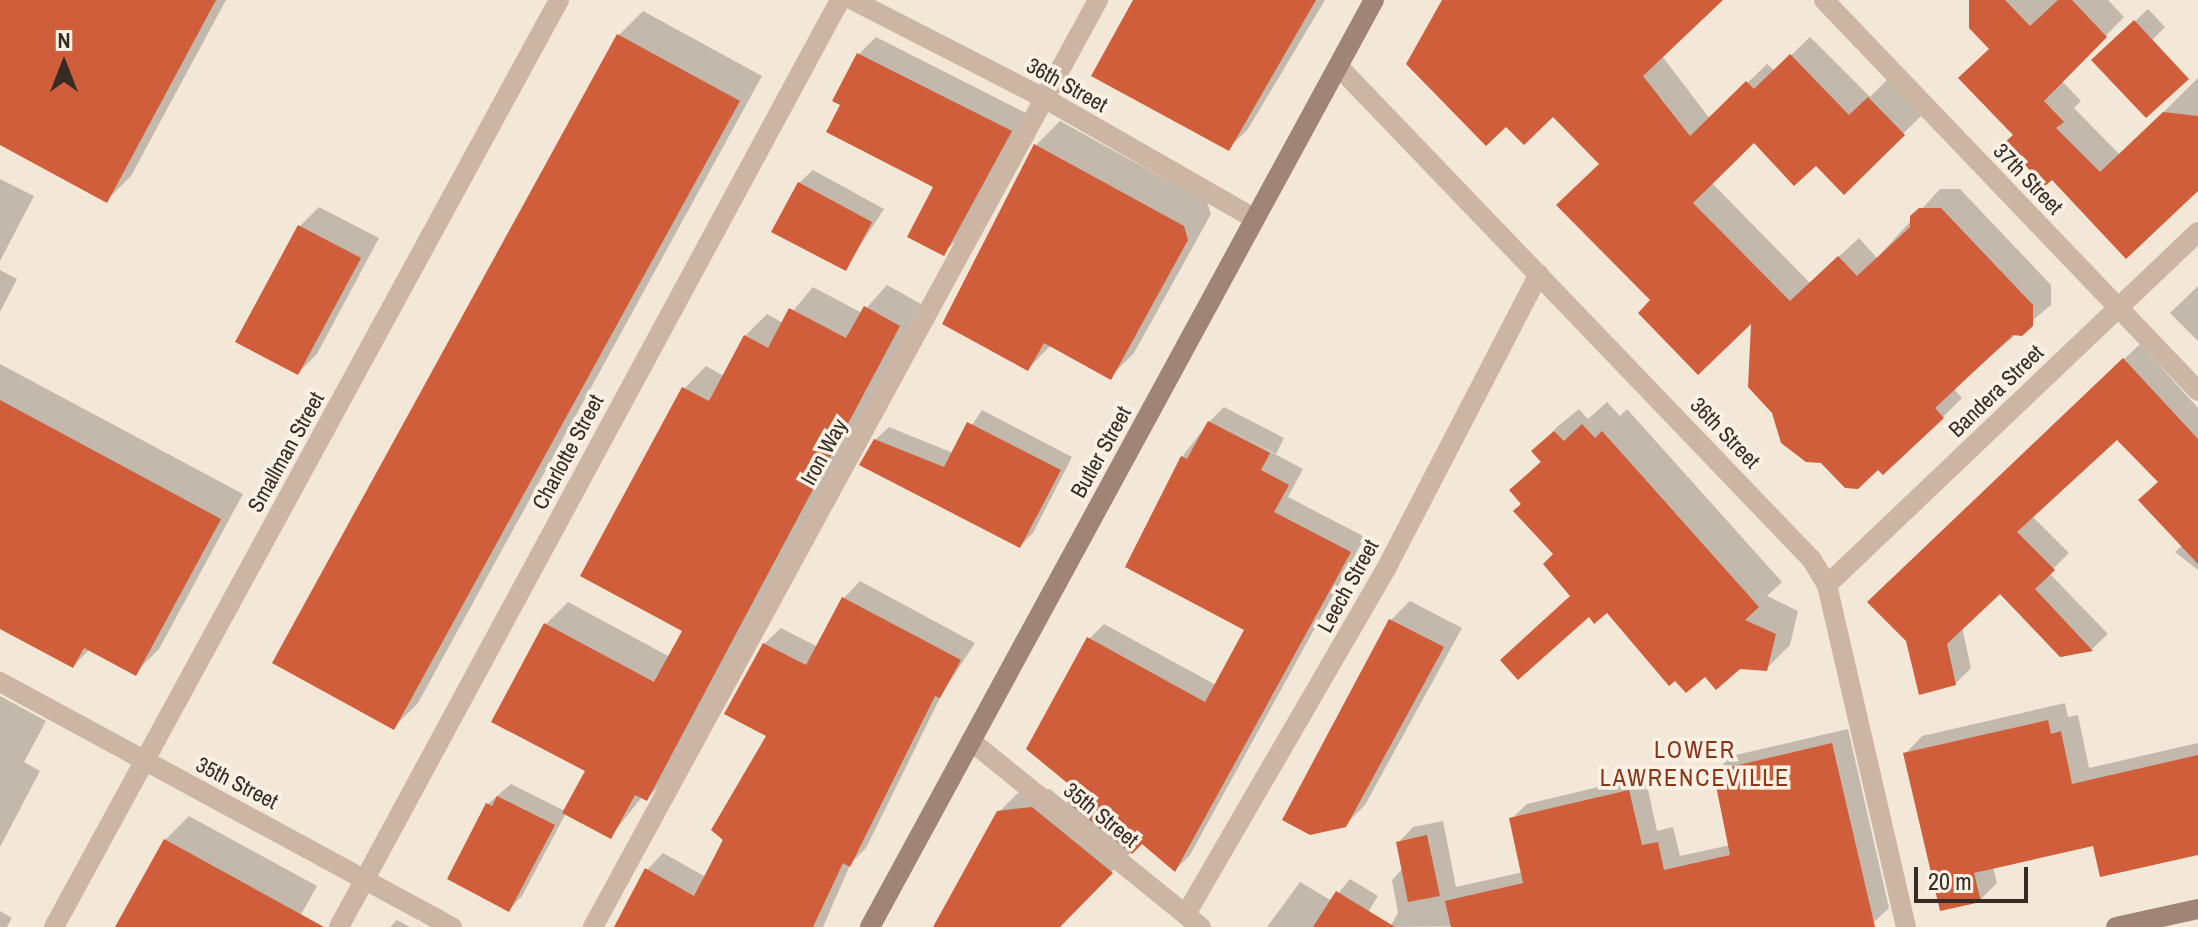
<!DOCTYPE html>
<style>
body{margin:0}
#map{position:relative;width:2198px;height:927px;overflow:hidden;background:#f3e7d8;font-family:"Archivo Narrow",sans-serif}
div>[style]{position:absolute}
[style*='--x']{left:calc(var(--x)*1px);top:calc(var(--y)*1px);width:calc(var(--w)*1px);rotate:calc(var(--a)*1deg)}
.shadow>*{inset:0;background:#0003}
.building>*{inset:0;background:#d05e3a}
.minor>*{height:20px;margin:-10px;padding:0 10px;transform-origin:10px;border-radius:10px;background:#ccb6a3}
.tertiary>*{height:20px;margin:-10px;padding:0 10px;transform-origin:10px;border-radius:10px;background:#ccb6a3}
.secondary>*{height:20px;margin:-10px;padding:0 10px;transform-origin:10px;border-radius:10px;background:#a08475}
span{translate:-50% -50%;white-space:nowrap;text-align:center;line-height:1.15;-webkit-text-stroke:7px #fbf1e5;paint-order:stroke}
.street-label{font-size:22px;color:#372b26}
.neighbourhood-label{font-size:24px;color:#8c3418;letter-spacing:2px}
.north{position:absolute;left:24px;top:24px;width:80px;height:80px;-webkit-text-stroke:6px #fbf1e5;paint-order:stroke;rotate:0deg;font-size:22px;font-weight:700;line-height:32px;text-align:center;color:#372b26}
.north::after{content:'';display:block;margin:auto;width:28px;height:36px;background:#372b26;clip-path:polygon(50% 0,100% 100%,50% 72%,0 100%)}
.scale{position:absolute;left:1914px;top:867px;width:114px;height:36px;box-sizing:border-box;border:4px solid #372b26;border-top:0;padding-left:10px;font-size:24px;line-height:28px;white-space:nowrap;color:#372b26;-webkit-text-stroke:6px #fbf1e5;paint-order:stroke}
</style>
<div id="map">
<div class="shadow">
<i style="clip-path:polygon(0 0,226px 0,131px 176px,107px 200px,0 143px)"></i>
<i style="clip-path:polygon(1136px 0,1325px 0,1248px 129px,1229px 148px)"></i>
<i style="clip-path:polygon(1444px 0,1720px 0,1662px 56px,1710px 119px,1767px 64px,1775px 71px,1810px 37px,1870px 97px,1888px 79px,1923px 114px,1844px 192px,1816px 163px,1754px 141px,1711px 182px,1810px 283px,1859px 238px,1877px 258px,1940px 189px,1960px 189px,2051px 285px,2051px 305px,1953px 388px,1962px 398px,1943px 417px,1879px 467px,1822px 462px,1753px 319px,1653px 300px,1602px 163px)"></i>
<i style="clip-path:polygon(1978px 0,2108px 0,2124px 17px,2062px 81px,2081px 101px,2074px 108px,2120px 155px,2198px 78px,2198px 187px,2126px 256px,2015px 135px)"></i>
<i style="clip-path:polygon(2148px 9px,2165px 27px,2113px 80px,2107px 47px)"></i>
<i style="clip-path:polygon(643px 11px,762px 76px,418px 703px,394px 727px,619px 35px)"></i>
<i style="clip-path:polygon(876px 37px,1028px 114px,961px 236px,943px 253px,935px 186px,843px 104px,859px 54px)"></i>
<i style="clip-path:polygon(1060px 121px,1207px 202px,1211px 214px,1134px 353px,1110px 377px,1051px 345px,1028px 369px,945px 323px,1036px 145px)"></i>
<i style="clip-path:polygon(813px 170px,884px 209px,845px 269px,799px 183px)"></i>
<i style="clip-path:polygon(0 179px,34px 196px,0 261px)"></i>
<i style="clip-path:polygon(319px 207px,379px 238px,317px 354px,298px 373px,238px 341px,300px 226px)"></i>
<i style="clip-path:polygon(0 270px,17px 279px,0 312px)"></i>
<i style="clip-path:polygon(887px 285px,921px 304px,668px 777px,646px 799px,642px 797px,610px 837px,566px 813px,522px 896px,509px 910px,488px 804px,511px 784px,565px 811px,587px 770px,546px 624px,568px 602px,670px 657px,685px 630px,684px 389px,706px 366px,724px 376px,745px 336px,767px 314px,783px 323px,813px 287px,862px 313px)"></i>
<i style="clip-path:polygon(2198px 286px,2198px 341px,2170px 313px)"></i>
<i style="clip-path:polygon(2140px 344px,2198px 408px,2198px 570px,2175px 552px,2183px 545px,2160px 482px,2117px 437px,2032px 516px,2069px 553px,2049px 573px,2108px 634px,2092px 649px,2062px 657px,2000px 591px,1962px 627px,1971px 668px,1955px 684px,1907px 640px,1886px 586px)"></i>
<i style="clip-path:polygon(0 364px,243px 494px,159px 649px,135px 673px,90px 649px,73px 666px,0 627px)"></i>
<i style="clip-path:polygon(1607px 402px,1620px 416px,1627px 409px,1782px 582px,1767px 596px,1798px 611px,1790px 645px,1766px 669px,1740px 667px,1705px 674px,1607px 610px,1589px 615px,1572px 595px,1555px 554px,1512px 490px,1542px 460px,1534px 451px,1557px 427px,1579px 409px,1588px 419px)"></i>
<i style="clip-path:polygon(1224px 407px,1284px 438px,1276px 454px,1211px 420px,1303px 469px,1288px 497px,1365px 537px,1190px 855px,1175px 870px,1142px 841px,1057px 927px,935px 927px,999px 812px,1018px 793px,1050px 789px,1068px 804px,1081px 791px,1089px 639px,1104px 624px,1216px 685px,1247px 629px,1182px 457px,1209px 422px)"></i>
<i style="clip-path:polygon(982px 410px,1072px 457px,1033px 533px,1020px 546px,875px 440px,889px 427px,953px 453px)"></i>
<i style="clip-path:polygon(860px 581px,975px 643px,943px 692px,866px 848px,851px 863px,823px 927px,616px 927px,647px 870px,663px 853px,706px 877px,769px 735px,764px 644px,781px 628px,818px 647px,844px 598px)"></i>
<i style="clip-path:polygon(1410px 601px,1462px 628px,1365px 805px,1345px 825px,1285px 819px,1391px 620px)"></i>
<i style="clip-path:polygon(0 696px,46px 721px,24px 762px,40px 771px,0 847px)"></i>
<i style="clip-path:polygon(2065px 703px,2068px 717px,2078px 715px,2089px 768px,2198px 743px,2198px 853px,2095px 844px,1993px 867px,1997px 883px,1980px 900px,1905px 754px,1922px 736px)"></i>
<i style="clip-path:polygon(1848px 729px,1889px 908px,1873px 923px,1390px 927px,1398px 913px,1392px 880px,1403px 868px,1398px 843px,1413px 827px,1443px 821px,1456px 887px,1523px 872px,1511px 819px,1527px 804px,1645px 776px,1657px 831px,1673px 827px,1680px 856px,1730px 845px,1716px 772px,1731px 756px)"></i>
<i style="clip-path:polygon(189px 816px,317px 886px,294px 927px,117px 927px,165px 840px)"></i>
<i style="clip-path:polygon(1350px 879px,1378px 896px,1359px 927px,1267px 927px,1300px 882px,1332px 901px)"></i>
<i style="clip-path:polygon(0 911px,12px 918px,7px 927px,0 927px)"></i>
<i style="clip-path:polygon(397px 920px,410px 927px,390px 927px)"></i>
</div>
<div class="building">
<i style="clip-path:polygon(0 0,216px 0,107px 203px,0 145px)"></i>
<i style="clip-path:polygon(1133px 0,1316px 0,1229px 151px,1091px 76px)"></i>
<i style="clip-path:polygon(1442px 0,1723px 0,1643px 76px,1690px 136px,1746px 81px,1754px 89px,1790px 54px,1849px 115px,1868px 97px,1905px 135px,1844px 195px,1816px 166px,1794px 186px,1754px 143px,1693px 203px,1790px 301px,1838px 256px,1857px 276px,1910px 227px,1910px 216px,1919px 208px,1941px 208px,2033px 305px,2033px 326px,2022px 336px,2013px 335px,1935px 408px,1944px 418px,1883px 475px,1878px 470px,1858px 489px,1845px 488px,1821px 463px,1806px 462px,1781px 443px,1772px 413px,1748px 387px,1751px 324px,1698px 375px,1638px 313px,1650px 300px,1556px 205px,1599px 164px,1553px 117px,1524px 145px,1506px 127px,1486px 146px,1406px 64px)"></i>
<i style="clip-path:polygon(1969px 0,2005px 0,2030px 26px,2058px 0,2072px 0,2107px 37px,2044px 101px,2064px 122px,2056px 128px,2100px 172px,2163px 112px,2198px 116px,2198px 191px,2126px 259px,2052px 180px,2045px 186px,2004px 143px,2013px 135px,1958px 78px,1989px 49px,1969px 28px)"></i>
<i style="clip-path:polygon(2134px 20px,2189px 79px,2146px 118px,2091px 60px)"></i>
<i style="clip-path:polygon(617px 34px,740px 101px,394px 730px,272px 663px)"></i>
<i style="clip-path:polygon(857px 53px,1012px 131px,944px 256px,907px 237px,933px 187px,826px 132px,840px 105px,832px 101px)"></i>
<i style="clip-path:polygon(1034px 144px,1184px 226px,1188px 240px,1111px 380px,1044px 343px,1028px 371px,942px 324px)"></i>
<i style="clip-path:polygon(798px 182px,872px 222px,846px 271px,771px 232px)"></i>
<i style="clip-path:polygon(298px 225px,361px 258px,298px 375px,235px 342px)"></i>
<i style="clip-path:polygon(864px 306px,900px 326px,647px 801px,635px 795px,611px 839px,562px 813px,585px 771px,491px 722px,544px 623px,654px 682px,682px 631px,580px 576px,682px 387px,709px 401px,744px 335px,768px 348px,789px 308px,846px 338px)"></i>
<i style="clip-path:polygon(2123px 358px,2198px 439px,2198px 564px,2138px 500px,2158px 482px,2117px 440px,2017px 532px,2055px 570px,2035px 589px,2093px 651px,2060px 657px,2000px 594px,1947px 644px,1956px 685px,1919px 695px,1906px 641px,1867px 602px)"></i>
<i style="clip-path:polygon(0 400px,221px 519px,136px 676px,84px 648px,73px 668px,0 629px)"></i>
<i style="clip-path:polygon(1208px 421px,1270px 453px,1261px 470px,1289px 485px,1274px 512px,1351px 552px,1175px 872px,1142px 844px,1132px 854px,1067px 802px,1088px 800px,1026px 749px,1087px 637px,1205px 702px,1244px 630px,1125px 567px,1181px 456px,1187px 459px)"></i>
<i style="clip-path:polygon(967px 422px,1061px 470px,1020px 548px,859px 465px,874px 439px,944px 467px)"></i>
<i style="clip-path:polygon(1582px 424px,1595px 438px,1602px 431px,1759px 607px,1745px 620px,1776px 634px,1767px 671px,1740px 669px,1716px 690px,1705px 677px,1686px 693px,1675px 681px,1669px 686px,1607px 613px,1594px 624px,1589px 617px,1518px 680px,1500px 660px,1570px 596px,1543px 564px,1553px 554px,1513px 511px,1521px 504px,1509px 490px,1541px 462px,1531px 451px,1554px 431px,1564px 441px)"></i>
<i style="clip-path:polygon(842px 597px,961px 660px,940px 698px,935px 696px,850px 867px,843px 863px,813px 927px,614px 927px,645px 868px,694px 896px,723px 840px,711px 830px,766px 736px,724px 714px,763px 643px,806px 665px)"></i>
<i style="clip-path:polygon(1389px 619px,1444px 647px,1346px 827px,1310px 835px,1282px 820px)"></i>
<i style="clip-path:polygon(2048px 720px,2051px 734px,2061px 731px,2072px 784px,2198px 755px,2198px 855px,2100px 877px,2093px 846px,1974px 873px,1981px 902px,1940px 911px,1903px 753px)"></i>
<i style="clip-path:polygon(1832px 743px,1875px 927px,1451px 927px,1445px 901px,1523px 883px,1509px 818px,1629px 790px,1642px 845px,1658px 842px,1664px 870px,1730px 855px,1713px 771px)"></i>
<i style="clip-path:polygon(497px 796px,555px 825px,509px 912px,447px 879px,486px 803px,492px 806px)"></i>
<i style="clip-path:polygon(1032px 807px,1113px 873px,1060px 927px,933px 927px,997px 811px)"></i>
<i style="clip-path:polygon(1427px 835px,1440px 896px,1408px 902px,1396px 842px)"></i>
<i style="clip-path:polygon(164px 839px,324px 927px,115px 927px)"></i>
<i style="clip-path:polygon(1336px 891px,1395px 927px,1313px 927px)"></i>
</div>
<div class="minor">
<i style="--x:853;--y:0;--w:215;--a:27.2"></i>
<i style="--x:1044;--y:98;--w:243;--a:29.8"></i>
<i style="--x:1824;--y:0;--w:541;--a:46.27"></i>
<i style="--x:1338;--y:66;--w:685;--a:46.18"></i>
<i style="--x:1812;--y:560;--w:29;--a:59"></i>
<i style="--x:1827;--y:585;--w:351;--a:77"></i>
<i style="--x:1827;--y:585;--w:512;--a:-43.58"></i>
<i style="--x:0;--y:682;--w:514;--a:28.46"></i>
<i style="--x:971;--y:741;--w:296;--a:39"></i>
<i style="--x:1186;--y:914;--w:399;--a:-59.9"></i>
<i style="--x:1386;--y:569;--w:332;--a:-62.6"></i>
<i style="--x:339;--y:927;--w:1054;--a:-61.61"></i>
<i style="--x:593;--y:927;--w:1056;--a:-61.42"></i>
</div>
<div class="tertiary">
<i style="--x:54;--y:927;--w:1056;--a:-61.42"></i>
</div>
<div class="secondary">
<i style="--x:870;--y:927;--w:1055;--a:-61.47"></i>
<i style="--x:2116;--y:927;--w:84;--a:-12.4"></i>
</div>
<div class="street-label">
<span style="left:1067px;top:85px;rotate:29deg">36th Street</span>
<span style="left:2028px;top:179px;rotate:46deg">37th Street</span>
<span style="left:1996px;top:391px;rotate:-44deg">Bandera Street</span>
<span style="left:1725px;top:433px;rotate:46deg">36th Street</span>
<span style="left:286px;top:452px;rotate:-61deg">Smallman Street</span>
<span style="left:568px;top:452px;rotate:-62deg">Charlotte Street</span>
<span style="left:824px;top:452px;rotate:-61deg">Iron Way</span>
<span style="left:1101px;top:452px;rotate:-61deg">Butler Street</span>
<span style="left:1348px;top:586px;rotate:-61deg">Leech Street</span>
<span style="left:237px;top:783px;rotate:27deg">35th Street</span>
<span style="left:1101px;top:815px;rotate:39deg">35th Street</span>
</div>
<div class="neighbourhood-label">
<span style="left:1695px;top:764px">LOWER<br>LAWRENCEVILLE</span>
</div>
<div class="north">N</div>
<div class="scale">20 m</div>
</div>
